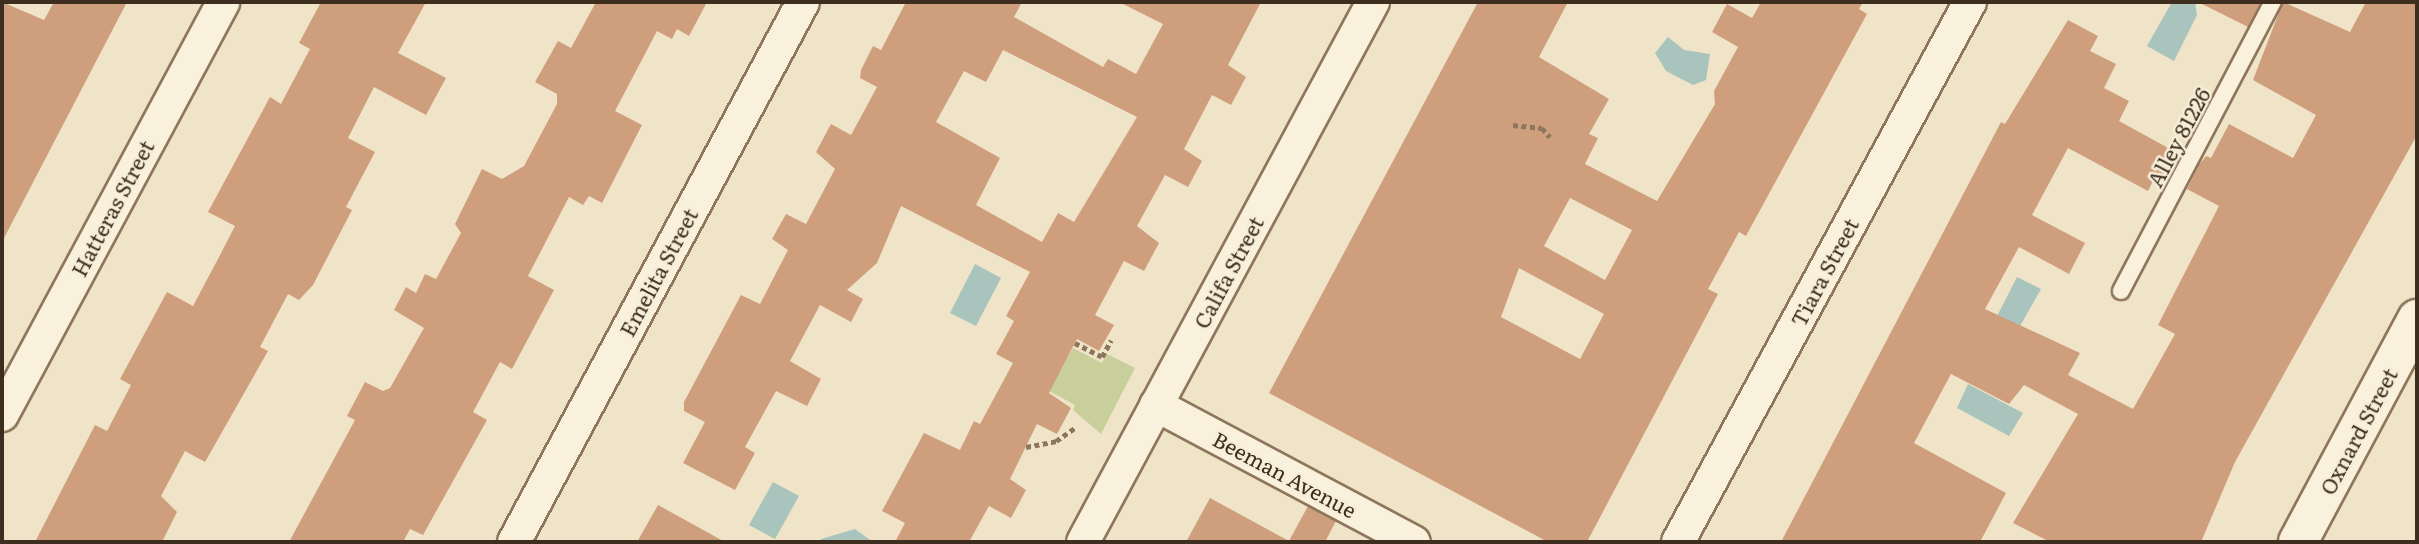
<!DOCTYPE html>
<style>
body{margin:0}
#map{position:relative;width:2419px;height:544px;overflow:hidden;background:#f0e4c8;font-family:Literata,serif}
div>[style]{position:absolute}
[style*='--x']{left:calc(var(--x)*1px);top:calc(var(--y)*1px);width:calc(var(--w)*1px);rotate:calc(var(--a)*1deg)}
.green>*{inset:0;background:#c9cf9b}
.water>*{inset:0;background:#a9c4bc}
.building>*{inset:0;background:#cf9f7d}
.path>*{height:4.5px;margin-top:-2.25px;transform-origin:0;background:repeating-linear-gradient(90deg,#8d765c 0 5px,transparent 0 8.5px)}
.roads{filter:drop-shadow(2px 0 #8d765c) drop-shadow(-2px 0 #8d765c) drop-shadow(0 2px #8d765c) drop-shadow(0 -2px #8d765c)}
.lane>*{height:16px;margin:-8px;padding:0 8px;transform-origin:8px;border-radius:8px;background:#faf1dc}
.street>*{height:32px;margin:-16px;padding:0 16px;transform-origin:16px;border-radius:16px;background:#faf1dc}
.secondary>*{height:38px;margin:-19px;padding:0 19px;transform-origin:19px;border-radius:19px;background:#faf1dc}
span{translate:-50% -50%;white-space:nowrap;text-align:center;line-height:1.15;-webkit-text-stroke:5px #f7eed8;paint-order:stroke}
.street-label{font-size:21px;color:#3d2e20}
.frame{position:absolute;inset:0;border:4px solid #3d2e20;pointer-events:none}
</style>
<div id="map">
<div class="green">
<i style="clip-path:polygon(1073px 348px,1102px 363px,1107px 354px,1135px 368px,1101px 434px,1073px 410px,1075px 405px,1049px 391px)"></i>
</div>
<div class="water">
<i style="clip-path:polygon(2172px 2px,2195px 2px,2197px 15px,2174px 61px,2147px 46px)"></i>
<i style="clip-path:polygon(1668px 37px,1684px 50px,1710px 54px,1706px 80px,1693px 85px,1666px 71px,1655px 53px)"></i>
<i style="clip-path:polygon(975px 264px,1001px 278px,976px 326px,950px 313px)"></i>
<i style="clip-path:polygon(2017px 277px,2041px 289px,2014px 337px,1994px 322px)"></i>
<i style="clip-path:polygon(1968px 384px,2023px 413px,2009px 436px,1957px 408px)"></i>
<i style="clip-path:polygon(773px 482px,799px 496px,775px 539px,749px 525px)"></i>
<i style="clip-path:polygon(855px 529px,873px 542px,819px 542px,821px 539px)"></i>
</div>
<div class="building">
<i style="clip-path:polygon(2px 2px,44px 20px,54px 2px,127px 2px,2px 242px)"></i>
<i style="clip-path:polygon(321px 2px,426px 2px,398px 53px,446px 78px,426px 115px,374px 87px,348px 138px,375px 152px,346px 207px,352px 210px,313px 285px,299px 300px,288px 294px,260px 347px,268px 351px,205px 462px,185px 451px,161px 496px,177px 512px,162px 542px,35px 542px,95px 425px,107px 431px,131px 385px,120px 379px,167px 292px,193px 306px,219px 257px,235px 226px,208px 212px,270px 97px,281px 104px,310px 49px,299px 43px)"></i>
<i style="clip-path:polygon(596px 2px,707px 2px,689px 36px,677px 29px,672px 39px,657px 31px,615px 111px,642px 125px,602px 203px,589px 196px,583px 205px,569px 197px,528px 276px,554px 290px,512px 369px,500px 362px,473px 412px,487px 420px,423px 535px,410px 529px,403px 542px,289px 542px,355px 420px,347px 416px,365px 382px,383px 391px,390px 388px,424px 328px,394px 310px,406px 287px,416px 293px,425px 274px,436px 279px,461px 233px,455px 224px,482px 169px,502px 179px,524px 166px,557px 104px,557px 94px,535px 82px,558px 41px,571px 48px)"></i>
<i style="clip-path:polygon(evenodd,906px 2px,1022px 2px,1014px 17px,1103px 67px,1108px 59px,1136px 74px,1163px 24px,1119px 2px,1261px 2px,1228px 65px,1246px 77px,1231px 105px,1212px 95px,1184px 149px,1202px 161px,1188px 187px,1165px 175px,1137px 226px,1159px 243px,1144px 271px,1124px 261px,1095px 315px,1114px 325px,1099px 351px,1077px 339px,1049px 393px,1071px 408px,1057px 434px,1037px 424px,1010px 479px,1026px 490px,1011px 518px,989px 506px,969px 542px,895px 542px,905px 523px,882px 511px,924px 433px,960px 450px,974px 421px,980px 424px,1013px 363px,996px 354px,1014px 321px,1006px 316px,1030px 272px,901px 206px,877px 263px,847px 290px,863px 299px,851px 322px,820px 305px,790px 361px,821px 379px,807px 406px,776px 391px,745px 447px,755px 453px,735px 490px,683px 463px,705px 422px,684px 411px,684px 402px,741px 295px,760px 304px,788px 250px,772px 239px,786px 214px,806px 224px,835px 169px,816px 152px,831px 124px,851px 135px,877px 87px,860px 78px,861px 70px,873px 46px,881px 50px,906px 2px,1003px 50px,1137px 117px,1074px 222px,1058px 213px,1042px 242px,976px 205px,1000px 158px,936px 122px,964px 71px,986px 82px,1003px 50px)"></i>
<i style="clip-path:polygon(evenodd,1478px 2px,1568px 2px,1539px 57px,1609px 99px,1589px 134px,1598px 138px,1585px 164px,1657px 201px,1715px 104px,1714px 91px,1738px 47px,1712px 32px,1727px 4px,1752px 18px,1761px 2px,1863px 2px,1859px 9px,1867px 14px,1746px 236px,1739px 232px,1708px 289px,1718px 294px,1587px 542px,1548px 542px,1269px 393px,1478px 2px,1570px 198px,1632px 230px,1605px 280px,1544px 246px,1570px 198px,1478px 2px,1519px 268px,1604px 314px,1580px 359px,1501px 317px,1519px 268px)"></i>
<i style="clip-path:polygon(2198px 2px,2261px 2px,2248px 27px)"></i>
<i style="clip-path:polygon(2283px 2px,2350px 32px,2366px 2px,2417px 2px,2417px 135px,2235px 462px,2201px 542px,2050px 542px,2013px 523px,2078px 414px,2024px 385px,2009px 404px,1951px 374px,1914px 443px,2006px 493px,1980px 542px,1781px 542px,2001px 122px,2005px 124px,2068px 20px,2098px 36px,2090px 51px,2116px 64px,2104px 88px,2129px 101px,2119px 121px,2181px 155px,2168px 179px,2157px 173px,2148px 191px,2068px 148px,2032px 215px,2085px 243px,2069px 274px,2019px 247px,1985px 309px,2080px 353px,2068px 375px,2133px 409px,2175px 334px,2158px 325px,2219px 206px,2187px 189px,2199px 165px,2206px 156px,2211px 158px,2229px 124px,2293px 158px,2316px 115px,2253px 80px)"></i>
<i style="clip-path:polygon(1210px 498px,1289px 541px,1308px 506px,1336px 521px,1325px 542px,1186px 542px)"></i>
<i style="clip-path:polygon(658px 505px,725px 542px,637px 542px)"></i>
</div>
<div class="path">
<i style="--x:1513;--y:125;--w:29;--a:6"></i>
<i style="--x:1542;--y:128;--w:12;--a:48"></i>
<i style="--x:1075;--y:343;--w:30;--a:27"></i>
<i style="--x:1102;--y:357;--w:19;--a:-62"></i>
<i style="--x:1026;--y:447;--w:31;--a:-11"></i>
<i style="--x:1056;--y:441;--w:24;--a:-35"></i>
</div>
<div class="roads">
<div class="lane">
<i style="--x:2121;--y:291;--w:327;--a:-62.3"></i>
</div>
<div class="street">
<i style="--x:1156;--y:405;--w:292;--a:28"></i>
<i style="--x:2;--y:415;--w:468;--a:-61.8"></i>
<i style="--x:514;--y:542;--w:612;--a:-61.84"></i>
<i style="--x:1083;--y:542;--w:613;--a:-61.76"></i>
<i style="--x:1678;--y:542;--w:614;--a:-61.6"></i>
</div>
<div class="secondary">
<i style="--x:2298;--y:542;--w:253;--a:-61.9"></i>
</div>
</div>
<div class="street-label">
<span style="left:2178px;top:137px;rotate:-62deg">Alley 81226</span>
<span style="left:112px;top:208px;rotate:-62deg">Hatteras Street</span>
<span style="left:658px;top:272px;rotate:-62deg">Emelita Street</span>
<span style="left:1228px;top:272px;rotate:-62deg">Califa Street</span>
<span style="left:1824px;top:272px;rotate:-62deg">Tiara Street</span>
<span style="left:2358px;top:431px;rotate:-62deg">Oxnard Street</span>
<span style="left:1285px;top:474px;rotate:28deg">Beeman Avenue</span>
</div>
<div class="frame"></div>
</div>
